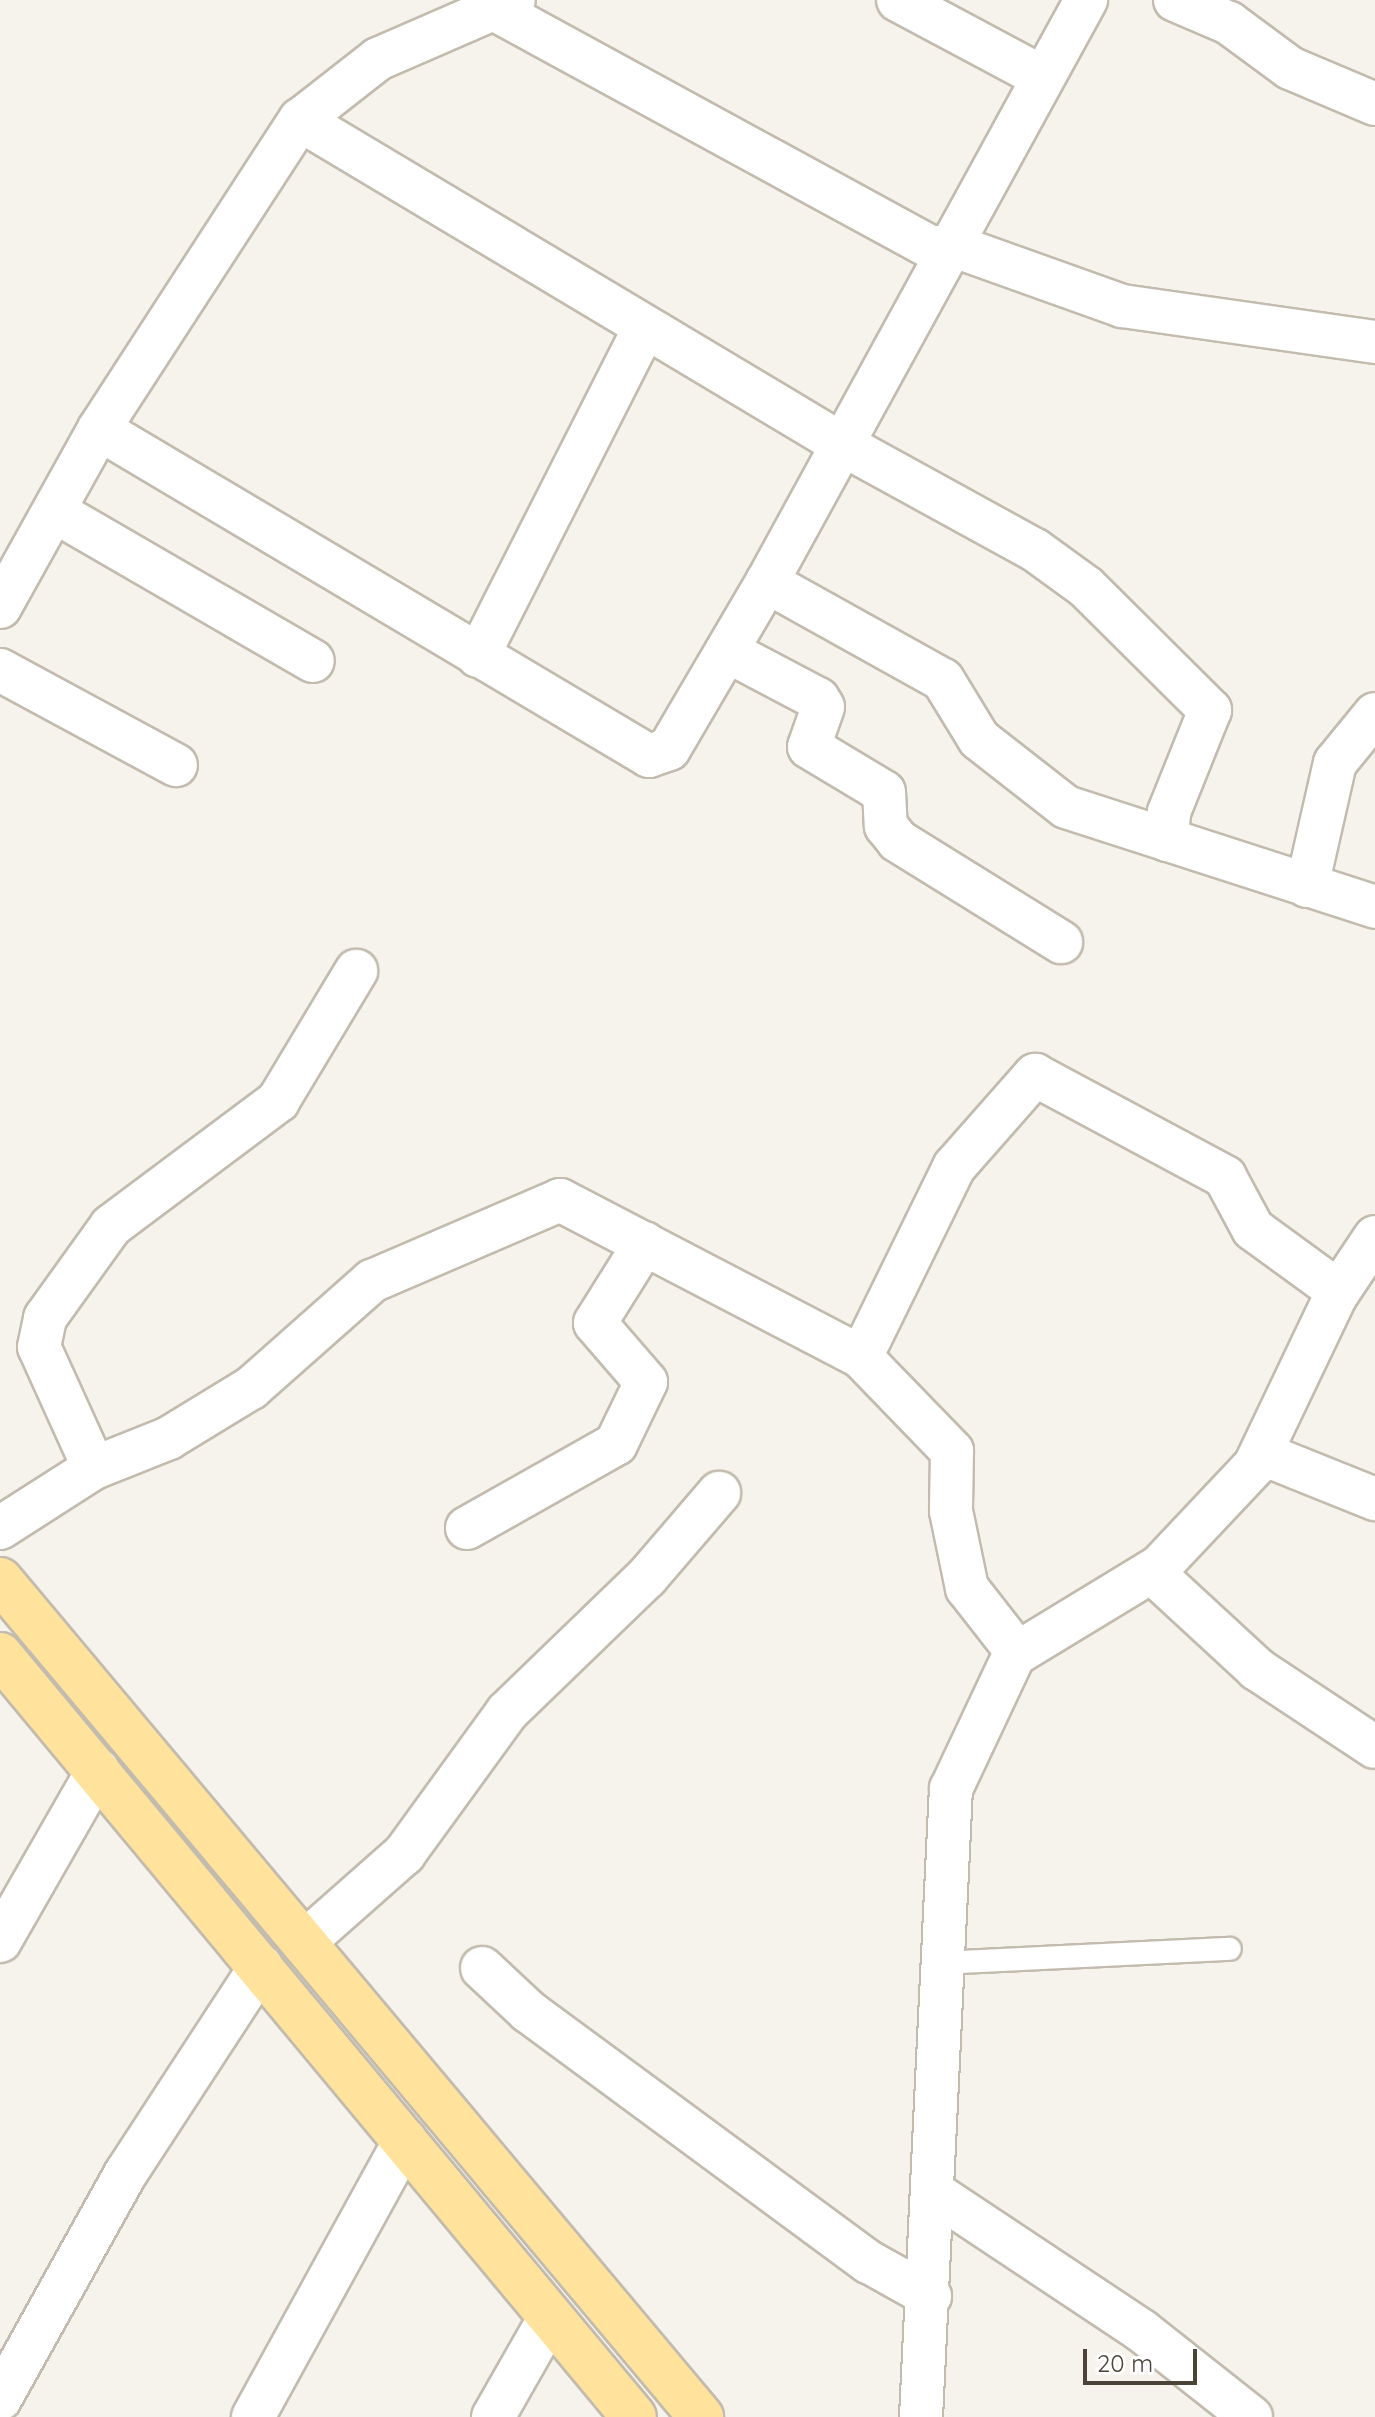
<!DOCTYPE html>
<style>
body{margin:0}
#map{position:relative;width:1375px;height:2417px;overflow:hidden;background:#f6f3ec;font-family:Quicksand,sans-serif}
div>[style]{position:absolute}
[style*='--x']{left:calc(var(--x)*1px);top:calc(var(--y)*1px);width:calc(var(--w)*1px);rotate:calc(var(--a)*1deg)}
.roads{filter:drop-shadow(2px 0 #c2bbae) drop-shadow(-2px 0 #c2bbae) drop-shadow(0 2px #c2bbae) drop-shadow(0 -2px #c2bbae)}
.lane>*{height:22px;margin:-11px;padding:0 11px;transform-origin:11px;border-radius:11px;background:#fff}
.street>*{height:42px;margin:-21px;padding:0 21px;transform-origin:21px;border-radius:21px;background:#fff}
.primary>*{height:44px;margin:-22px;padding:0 22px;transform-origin:22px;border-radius:22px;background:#ffe39c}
span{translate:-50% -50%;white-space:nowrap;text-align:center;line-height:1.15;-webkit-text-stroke:7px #fff;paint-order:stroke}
.scale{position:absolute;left:1083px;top:2349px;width:114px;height:36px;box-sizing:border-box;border:4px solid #4b4439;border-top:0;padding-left:10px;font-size:24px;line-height:28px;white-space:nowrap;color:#4b4439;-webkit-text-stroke:6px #fff;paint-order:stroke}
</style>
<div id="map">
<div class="roads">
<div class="lane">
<i style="--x:941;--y:1963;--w:289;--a:-2.8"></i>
</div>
<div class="street">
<i style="--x:898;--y:0;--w:163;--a:28.1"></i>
<i style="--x:1175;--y:0;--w:59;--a:23.1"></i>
<i style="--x:1229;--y:23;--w:76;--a:36.4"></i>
<i style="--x:1290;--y:68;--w:92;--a:23"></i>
<i style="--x:492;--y:8;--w:500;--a:28.6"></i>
<i style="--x:931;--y:247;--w:29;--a:2"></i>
<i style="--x:960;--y:248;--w:172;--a:19.7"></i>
<i style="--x:1122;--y:306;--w:256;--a:8.1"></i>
<i style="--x:300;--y:120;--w:629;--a:30.89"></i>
<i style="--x:840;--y:443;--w:222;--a:28.8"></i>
<i style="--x:1035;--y:550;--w:63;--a:36"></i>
<i style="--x:1086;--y:587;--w:175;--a:44.8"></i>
<i style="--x:1210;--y:710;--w:110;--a:111.9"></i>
<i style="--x:1169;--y:812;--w:28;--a:94"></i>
<i style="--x:99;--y:429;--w:640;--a:30.73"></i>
<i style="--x:649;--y:756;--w:21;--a:-19"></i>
<i style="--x:669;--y:749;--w:194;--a:-59.6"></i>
<i style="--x:767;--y:582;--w:201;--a:29.1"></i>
<i style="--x:943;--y:680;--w:69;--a:58.6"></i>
<i style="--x:979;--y:739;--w:110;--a:38"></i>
<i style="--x:1066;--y:807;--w:325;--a:17.9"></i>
<i style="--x:54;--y:511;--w:299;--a:30.1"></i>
<i style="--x:767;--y:582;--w:664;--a:-61.27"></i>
<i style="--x:0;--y:607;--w:204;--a:-60.9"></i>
<i style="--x:99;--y:429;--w:369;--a:-57"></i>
<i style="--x:300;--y:120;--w:99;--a:-38"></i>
<i style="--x:378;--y:59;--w:148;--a:-23.5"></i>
<i style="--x:727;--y:651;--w:103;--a:27.8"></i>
<i style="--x:818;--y:699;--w:9;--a:58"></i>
<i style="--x:823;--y:707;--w:42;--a:109.3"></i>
<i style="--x:809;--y:747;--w:87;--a:31"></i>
<i style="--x:884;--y:792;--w:34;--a:87"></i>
<i style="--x:886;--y:826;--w:19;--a:51"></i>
<i style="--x:898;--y:841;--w:192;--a:31.8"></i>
<i style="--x:478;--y:656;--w:369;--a:-63.1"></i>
<i style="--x:0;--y:670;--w:200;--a:28.4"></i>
<i style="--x:1307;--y:886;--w:126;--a:-77.2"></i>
<i style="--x:1335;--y:763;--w:63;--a:-50.8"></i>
<i style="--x:861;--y:1357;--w:212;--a:-63.9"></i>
<i style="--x:954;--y:1167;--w:123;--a:-48.6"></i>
<i style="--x:1035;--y:1075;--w:216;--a:28.2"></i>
<i style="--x:1225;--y:1177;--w:59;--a:61.7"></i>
<i style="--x:1253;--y:1229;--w:105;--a:36.1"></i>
<i style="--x:1263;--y:1454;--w:121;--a:21.9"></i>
<i style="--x:94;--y:1468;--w:133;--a:-114.4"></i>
<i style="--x:39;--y:1347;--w:30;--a:-78"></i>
<i style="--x:45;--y:1318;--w:113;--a:-54.3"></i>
<i style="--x:111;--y:1226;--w:209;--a:-36.8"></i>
<i style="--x:278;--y:1101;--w:152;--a:-59"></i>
<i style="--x:0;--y:1528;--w:112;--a:-32.6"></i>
<i style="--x:94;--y:1468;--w:81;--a:-21.8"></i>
<i style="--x:169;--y:1438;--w:96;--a:-31.4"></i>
<i style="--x:251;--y:1388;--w:162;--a:-41.5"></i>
<i style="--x:372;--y:1281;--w:205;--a:-23.3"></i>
<i style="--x:560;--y:1200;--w:339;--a:27.5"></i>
<i style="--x:861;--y:1357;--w:131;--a:45.9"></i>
<i style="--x:952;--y:1451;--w:60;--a:91"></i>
<i style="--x:951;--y:1511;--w:79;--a:78.3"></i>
<i style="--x:967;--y:1588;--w:81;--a:52"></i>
<i style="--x:467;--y:1528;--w:171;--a:-29.4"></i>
<i style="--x:616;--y:1444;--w:69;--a:-64.2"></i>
<i style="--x:646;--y:1382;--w:78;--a:-130.8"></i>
<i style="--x:595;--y:1323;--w:94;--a:-58"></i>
<i style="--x:1152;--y:1572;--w:143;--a:42.7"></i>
<i style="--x:1257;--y:1669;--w:141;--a:33.5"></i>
<i style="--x:0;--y:1941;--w:197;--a:-60.2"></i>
<i style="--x:303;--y:1943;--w:135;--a:-41.4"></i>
<i style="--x:404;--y:1854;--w:175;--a:-54"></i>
<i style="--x:507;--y:1712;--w:194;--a:-44"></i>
<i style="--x:647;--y:1577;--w:111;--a:-49.4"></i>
<i style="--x:482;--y:1968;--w:63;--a:43.1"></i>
<i style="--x:528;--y:2011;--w:423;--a:36.4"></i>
<i style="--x:869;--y:2262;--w:70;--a:29.1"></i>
<i style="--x:933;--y:2192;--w:251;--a:33.6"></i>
<i style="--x:1142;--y:2331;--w:139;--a:38.3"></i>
<i style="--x:0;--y:2399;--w:259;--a:-60.9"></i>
<i style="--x:126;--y:2173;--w:247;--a:-56.9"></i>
<i style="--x:253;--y:2417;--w:316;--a:-61.2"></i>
<i style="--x:493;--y:2417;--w:115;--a:-60.3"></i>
<i style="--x:921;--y:2417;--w:629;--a:-87.27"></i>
<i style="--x:951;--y:1789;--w:148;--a:-64.8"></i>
<i style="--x:1014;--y:1655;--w:170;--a:-31.3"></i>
<i style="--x:1159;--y:1567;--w:140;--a:-46.7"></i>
<i style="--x:1255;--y:1465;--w:186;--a:-64.5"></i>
<i style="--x:1335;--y:1297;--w:72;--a:-56.3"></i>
</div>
<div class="primary">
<i style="--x:0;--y:1580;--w:1092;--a:50.05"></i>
<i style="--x:0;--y:1655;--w:991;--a:50.24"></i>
</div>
</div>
<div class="scale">20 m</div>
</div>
